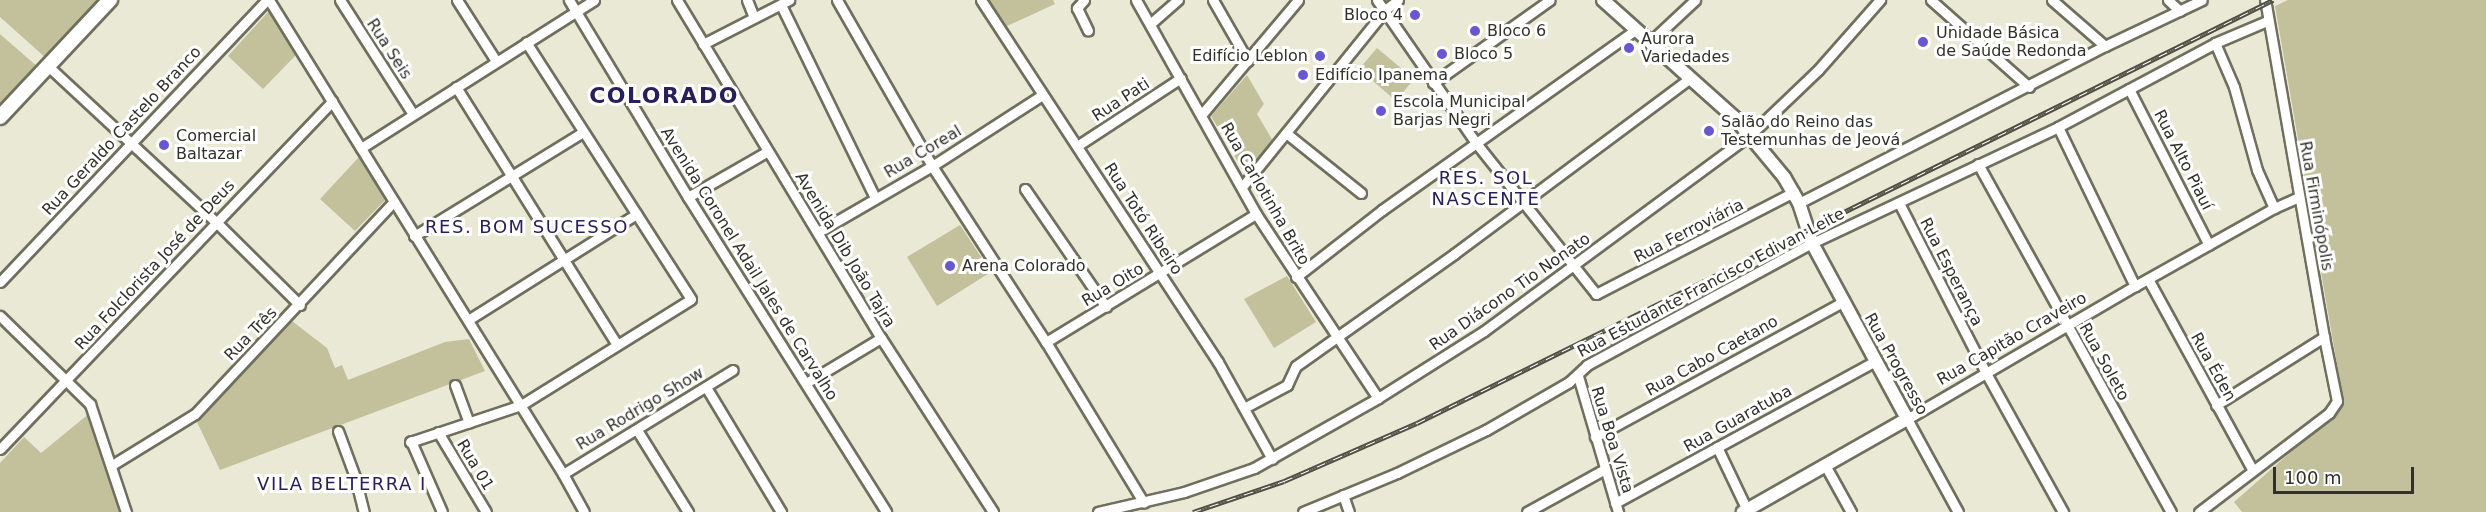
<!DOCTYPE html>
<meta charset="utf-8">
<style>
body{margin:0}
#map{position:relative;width:2486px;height:512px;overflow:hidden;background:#eae9d5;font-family:"DejaVu Sans",sans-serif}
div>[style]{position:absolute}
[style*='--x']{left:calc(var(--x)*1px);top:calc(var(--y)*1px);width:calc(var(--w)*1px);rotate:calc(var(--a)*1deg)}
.green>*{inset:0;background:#c3c19c}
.roads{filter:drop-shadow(2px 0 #706f5e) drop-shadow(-2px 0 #706f5e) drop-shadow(0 2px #706f5e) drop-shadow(0 -2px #706f5e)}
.minor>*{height:9px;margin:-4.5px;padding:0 4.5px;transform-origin:4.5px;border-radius:4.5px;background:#fff}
.tertiary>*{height:12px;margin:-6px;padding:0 6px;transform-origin:6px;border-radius:6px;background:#fff}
.secondary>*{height:14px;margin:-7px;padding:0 7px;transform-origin:7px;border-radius:7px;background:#fff}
.rail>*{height:5px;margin-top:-2.5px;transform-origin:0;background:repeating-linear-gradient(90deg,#fff 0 9px,#4e4e44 0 18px);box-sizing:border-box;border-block:2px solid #4e4e44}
.dots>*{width:16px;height:16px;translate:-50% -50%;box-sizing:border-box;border:3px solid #fff;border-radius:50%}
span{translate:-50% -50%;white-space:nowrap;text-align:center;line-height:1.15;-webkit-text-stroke:6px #fff;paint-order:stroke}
.poi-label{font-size:16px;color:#313129}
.right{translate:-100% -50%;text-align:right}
.left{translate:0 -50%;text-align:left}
.street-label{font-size:16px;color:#313129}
.neighbourhood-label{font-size:18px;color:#28205a;letter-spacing:1.5px}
.district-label{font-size:22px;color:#28205a;font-weight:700;letter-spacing:1.5px}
.scale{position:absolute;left:2273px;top:467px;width:141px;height:27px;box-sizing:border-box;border:3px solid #313129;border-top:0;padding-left:8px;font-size:18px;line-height:21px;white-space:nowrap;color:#313129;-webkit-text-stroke:4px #fff;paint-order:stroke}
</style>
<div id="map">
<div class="green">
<i style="clip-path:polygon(0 0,102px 0,47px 59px,0 17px)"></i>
<i style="clip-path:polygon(989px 0,1053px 0,1055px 4px,1007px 26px)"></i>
<i style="clip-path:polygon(2288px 0,2486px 0,2486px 512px,2242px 512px,2234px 502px,2344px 405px,2275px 6px)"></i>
<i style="clip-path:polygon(269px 11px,296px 55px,263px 89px,228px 56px)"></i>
<i style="clip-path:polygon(0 34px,39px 68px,0 110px)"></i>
<i style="clip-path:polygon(1377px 48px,1414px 79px,1396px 101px,1359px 69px)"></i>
<i style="clip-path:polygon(1247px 75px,1264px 104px,1257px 114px,1273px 141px,1245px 174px,1211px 116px)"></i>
<i style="clip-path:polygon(359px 157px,388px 197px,355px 231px,320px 199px)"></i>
<i style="clip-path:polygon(960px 225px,991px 272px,937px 306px,907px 257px)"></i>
<i style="clip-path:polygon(1287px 276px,1316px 322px,1274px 348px,1244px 299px)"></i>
<i style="clip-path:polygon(292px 321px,327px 348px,335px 368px,342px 365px,348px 380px,445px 342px,469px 339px,485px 371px,220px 470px,196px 420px)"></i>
<i style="clip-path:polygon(91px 412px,121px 512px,0 512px,0 463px,24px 437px,41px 453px)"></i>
</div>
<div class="roads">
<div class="minor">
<i style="--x:269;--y:0;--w:558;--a:58.19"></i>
<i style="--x:563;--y:474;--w:43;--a:61.1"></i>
<i style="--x:340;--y:0;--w:135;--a:57.4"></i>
<i style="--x:457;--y:0;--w:72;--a:57.4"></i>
<i style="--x:569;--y:0;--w:230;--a:58.9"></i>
<i style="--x:688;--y:197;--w:372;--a:57.8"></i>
<i style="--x:677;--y:0;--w:395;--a:58.9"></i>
<i style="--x:881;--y:338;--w:207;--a:57.2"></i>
<i style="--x:747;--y:0;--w:18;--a:68"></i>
<i style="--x:837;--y:0;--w:191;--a:60.2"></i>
<i style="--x:932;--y:166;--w:210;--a:57.1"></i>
<i style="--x:1046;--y:342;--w:188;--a:58.7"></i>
<i style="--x:981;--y:0;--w:433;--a:56.8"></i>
<i style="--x:1218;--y:362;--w:111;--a:60.9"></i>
<i style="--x:1084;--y:0;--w:11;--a:131"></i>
<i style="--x:1077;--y:8;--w:25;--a:64"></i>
<i style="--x:1136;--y:0;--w:245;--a:60.7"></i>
<i style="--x:1256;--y:214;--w:221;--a:56.5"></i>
<i style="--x:1213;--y:0;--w:70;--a:60.2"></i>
<i style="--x:1377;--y:0;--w:174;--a:55.3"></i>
<i style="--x:1476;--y:143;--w:193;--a:51.5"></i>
<i style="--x:1596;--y:294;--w:223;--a:-27.3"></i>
<i style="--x:1931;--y:0;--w:131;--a:41.6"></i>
<i style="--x:2052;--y:0;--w:70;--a:41"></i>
<i style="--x:2168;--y:0;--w:16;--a:43"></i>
<i style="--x:781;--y:5;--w:215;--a:64"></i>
<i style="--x:1150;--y:24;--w:37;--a:-41"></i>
<i style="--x:1649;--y:43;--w:63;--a:-43.1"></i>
<i style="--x:2215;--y:43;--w:48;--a:66.6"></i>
<i style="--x:2234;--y:87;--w:86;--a:74.5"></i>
<i style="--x:2257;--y:170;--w:42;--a:65.9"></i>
<i style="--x:703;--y:44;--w:97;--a:-27.1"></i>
<i style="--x:48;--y:66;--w:229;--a:42.9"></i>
<i style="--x:216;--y:222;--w:118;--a:44.7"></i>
<i style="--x:1433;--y:83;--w:143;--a:-35.4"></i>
<i style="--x:456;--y:87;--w:304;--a:58"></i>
<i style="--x:2129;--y:89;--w:175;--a:62.9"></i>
<i style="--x:1202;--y:114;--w:149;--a:-49.9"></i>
<i style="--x:2058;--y:127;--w:177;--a:64.2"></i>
<i style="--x:1286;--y:133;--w:96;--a:38.7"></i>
<i style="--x:1077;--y:146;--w:124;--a:-33.2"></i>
<i style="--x:361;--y:148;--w:276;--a:-32.4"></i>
<i style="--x:1978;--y:164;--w:398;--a:61"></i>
<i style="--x:1242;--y:187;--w:229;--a:-51"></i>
<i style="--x:1386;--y:9;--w:15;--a:-37"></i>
<i style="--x:1025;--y:189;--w:143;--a:55.5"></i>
<i style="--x:688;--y:197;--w:92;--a:-29.9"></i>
<i style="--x:1799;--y:203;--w:344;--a:-27.2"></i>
<i style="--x:2105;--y:46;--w:107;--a:-25.4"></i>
<i style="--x:1899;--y:203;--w:191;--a:62.9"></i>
<i style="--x:1986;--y:373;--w:159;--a:61"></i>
<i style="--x:818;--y:232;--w:132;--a:-30.1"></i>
<i style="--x:932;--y:166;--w:131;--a:-32.8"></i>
<i style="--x:414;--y:236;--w:198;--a:-31.6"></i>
<i style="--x:1296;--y:277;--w:109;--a:-37.9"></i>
<i style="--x:1382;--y:210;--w:310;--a:-35.4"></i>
<i style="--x:2148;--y:279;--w:217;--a:61.3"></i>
<i style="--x:0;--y:282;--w:388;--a:-46.6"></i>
<i style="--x:0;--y:316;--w:126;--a:44.4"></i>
<i style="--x:90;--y:404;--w:114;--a:71.6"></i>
<i style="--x:468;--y:320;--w:199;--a:-32.2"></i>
<i style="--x:1046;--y:342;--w:246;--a:-31.4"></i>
<i style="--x:1578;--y:376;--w:142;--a:73.6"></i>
<i style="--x:806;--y:383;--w:87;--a:-31"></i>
<i style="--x:455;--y:385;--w:40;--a:69.8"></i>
<i style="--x:706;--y:387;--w:146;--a:59"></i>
<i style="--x:2216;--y:405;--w:128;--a:-32.2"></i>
<i style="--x:1244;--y:408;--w:49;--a:-28.1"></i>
<i style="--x:1287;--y:385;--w:21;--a:-65"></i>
<i style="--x:1296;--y:366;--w:194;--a:-35.3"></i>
<i style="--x:1454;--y:254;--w:294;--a:-36.7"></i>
<i style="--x:637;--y:430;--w:97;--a:58.1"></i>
<i style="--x:338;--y:431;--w:49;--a:69.7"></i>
<i style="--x:355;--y:477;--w:36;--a:76"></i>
<i style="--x:438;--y:432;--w:93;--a:59"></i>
<i style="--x:1595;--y:437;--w:282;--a:-28.6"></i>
<i style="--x:411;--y:441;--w:77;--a:66.4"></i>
<i style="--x:410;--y:442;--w:117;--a:-18.4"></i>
<i style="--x:521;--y:405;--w:200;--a:-31.9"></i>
<i style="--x:691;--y:299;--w:305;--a:-122.7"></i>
<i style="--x:1717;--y:447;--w:72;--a:64.5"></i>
<i style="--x:0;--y:449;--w:481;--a:-46.3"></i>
<i style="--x:112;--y:465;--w:97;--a:-31.6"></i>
<i style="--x:195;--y:414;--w:291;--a:-46.9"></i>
<i style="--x:1825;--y:465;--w:54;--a:61"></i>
<i style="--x:563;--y:474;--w:199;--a:-31.5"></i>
<i style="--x:1343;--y:495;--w:18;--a:71"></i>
<i style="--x:1615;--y:503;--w:296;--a:-28.6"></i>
<i style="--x:1098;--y:512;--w:88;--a:-13.1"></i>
<i style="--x:1184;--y:492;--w:74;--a:-18.9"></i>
<i style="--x:1254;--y:468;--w:142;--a:-29.4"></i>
<i style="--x:1378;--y:398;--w:125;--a:-32.3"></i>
<i style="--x:1484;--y:331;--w:330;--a:-36.4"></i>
<i style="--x:1750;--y:135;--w:94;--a:-43.7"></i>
<i style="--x:1818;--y:70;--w:94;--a:-48.5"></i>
<i style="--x:1303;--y:512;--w:102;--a:-22.5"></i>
<i style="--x:1397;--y:473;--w:99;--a:-25.8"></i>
<i style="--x:1486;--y:430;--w:96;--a:-30"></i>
<i style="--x:1569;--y:382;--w:25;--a:-43"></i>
<i style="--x:1587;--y:365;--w:256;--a:-28.5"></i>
<i style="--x:1812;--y:243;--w:272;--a:-25.2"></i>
<i style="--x:2058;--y:127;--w:178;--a:-28.1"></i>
<i style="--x:2215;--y:43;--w:56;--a:-22.9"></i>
<i style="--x:1527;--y:512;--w:89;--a:-28.9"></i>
<i style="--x:1958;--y:512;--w:106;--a:-118.7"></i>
<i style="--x:1907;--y:419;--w:264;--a:-30.3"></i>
<i style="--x:2135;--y:286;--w:159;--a:-29.3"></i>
<i style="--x:2274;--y:208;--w:27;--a:-24"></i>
<i style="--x:2199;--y:512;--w:163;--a:-37.3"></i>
<i style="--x:2329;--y:413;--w:14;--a:-56"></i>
<i style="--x:2337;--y:401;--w:65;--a:-101.5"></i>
<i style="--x:2324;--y:337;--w:342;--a:-99.9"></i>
</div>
<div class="tertiary">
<i style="--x:1603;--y:0;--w:177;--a:41.8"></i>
<i style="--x:1735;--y:118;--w:77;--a:50.3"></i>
<i style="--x:1784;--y:177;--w:30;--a:60"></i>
<i style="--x:1799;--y:203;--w:42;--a:72"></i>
<i style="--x:1812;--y:243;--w:200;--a:61.6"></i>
<i style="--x:1907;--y:419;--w:189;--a:150.4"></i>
</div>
<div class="secondary">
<i style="--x:0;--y:117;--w:161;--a:-46.8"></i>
</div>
</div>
<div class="rail">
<i style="--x:1193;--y:512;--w:96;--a:-18.8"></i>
<i style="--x:1284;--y:481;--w:145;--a:-23.6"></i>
<i style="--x:1417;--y:423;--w:955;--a:-26.3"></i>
</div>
<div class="dots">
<i style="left:1415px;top:15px;background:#6857d1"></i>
<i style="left:1475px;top:31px;background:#6857d1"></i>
<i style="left:1923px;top:42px;background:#6857d1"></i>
<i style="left:1629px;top:48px;background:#6857d1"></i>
<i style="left:1442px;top:54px;background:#6857d1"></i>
<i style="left:1320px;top:56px;background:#6857d1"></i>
<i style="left:1303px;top:75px;background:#6857d1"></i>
<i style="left:1381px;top:111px;background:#6857d1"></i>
<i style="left:1709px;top:131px;background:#6857d1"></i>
<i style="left:164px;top:145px;background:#6857d1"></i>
<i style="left:950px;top:266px;background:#6857d1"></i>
</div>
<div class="poi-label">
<span class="right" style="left:1403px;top:15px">Bloco 4</span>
<span class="left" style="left:1487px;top:31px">Bloco 6</span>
<span class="left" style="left:1936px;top:42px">Unidade Básica<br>de Saúde Redonda</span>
<span class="left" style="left:1641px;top:48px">Aurora<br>Variedades</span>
<span class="left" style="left:1454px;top:54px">Bloco 5</span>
<span class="right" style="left:1308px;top:56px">Edifício Leblon</span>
<span class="left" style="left:1315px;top:75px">Edifício Ipanema</span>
<span class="left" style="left:1393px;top:111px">Escola Municipal<br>Barjas Negri</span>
<span class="left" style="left:1721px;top:131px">Salão do Reino das<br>Testemunhas de Jeová</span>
<span class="left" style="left:176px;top:145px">Comercial<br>Baltazar</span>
<span class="left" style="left:962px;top:266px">Arena Colorado</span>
</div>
<div class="street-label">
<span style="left:389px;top:49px;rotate:57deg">Rua Seis</span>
<span style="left:1121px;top:100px;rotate:-33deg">Rua Pati</span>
<span style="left:122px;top:131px;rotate:-47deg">Rua Geraldo Castelo Branco</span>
<span style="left:923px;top:152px;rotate:-31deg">Rua Coreal</span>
<span style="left:2183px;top:160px;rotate:63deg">Rua Alto Piauí</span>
<span style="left:1265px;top:194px;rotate:60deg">Rua Carlotinha Brito</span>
<span style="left:2316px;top:206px;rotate:80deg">Rua Firminópolis</span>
<span style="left:1143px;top:219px;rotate:57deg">Rua Totó Ribeiro</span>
<span style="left:1689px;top:231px;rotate:-27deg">Rua Ferroviária</span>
<span style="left:845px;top:250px;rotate:59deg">Avenida Dib João Tajra</span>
<span style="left:749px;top:264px;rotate:58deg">Avenida Coronel Adail Jales de Carvalho</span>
<span style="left:155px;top:265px;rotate:-47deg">Rua Folclorista José de Deus</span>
<span style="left:1951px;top:272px;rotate:63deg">Rua Esperança</span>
<span style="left:1711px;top:283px;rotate:-28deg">Rua Estudante Francisco Edivan Leite</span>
<span style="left:1113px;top:285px;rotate:-31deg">Rua Oito</span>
<span style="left:1510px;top:292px;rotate:-35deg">Rua Diácono Tio Nonato</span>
<span style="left:251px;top:334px;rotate:-46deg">Rua Três</span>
<span style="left:2012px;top:339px;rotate:-30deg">Rua Capitão Craveiro</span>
<span style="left:1712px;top:356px;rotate:-29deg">Rua Cabo Caetano</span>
<span style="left:2104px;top:362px;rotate:61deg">Rua Soleto</span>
<span style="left:1896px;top:364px;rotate:61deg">Rua Progresso</span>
<span style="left:2213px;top:367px;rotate:61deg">Rua Éden</span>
<span style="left:640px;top:409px;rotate:-31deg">Rua Rodrigo Show</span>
<span style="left:1738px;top:419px;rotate:-29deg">Rua Guaratuba</span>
<span style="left:1612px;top:440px;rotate:73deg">Rua Boa Vista</span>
<span style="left:475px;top:465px;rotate:59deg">Rua 01</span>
</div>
<div class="neighbourhood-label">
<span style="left:1486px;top:189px">RES. SOL<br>NASCENTE</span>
<span style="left:527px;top:227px">RES. BOM SUCESSO</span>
<span style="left:342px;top:484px">VILA BELTERRA I</span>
</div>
<div class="district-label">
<span style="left:664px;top:96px">COLORADO</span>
</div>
<div class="scale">100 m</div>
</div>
